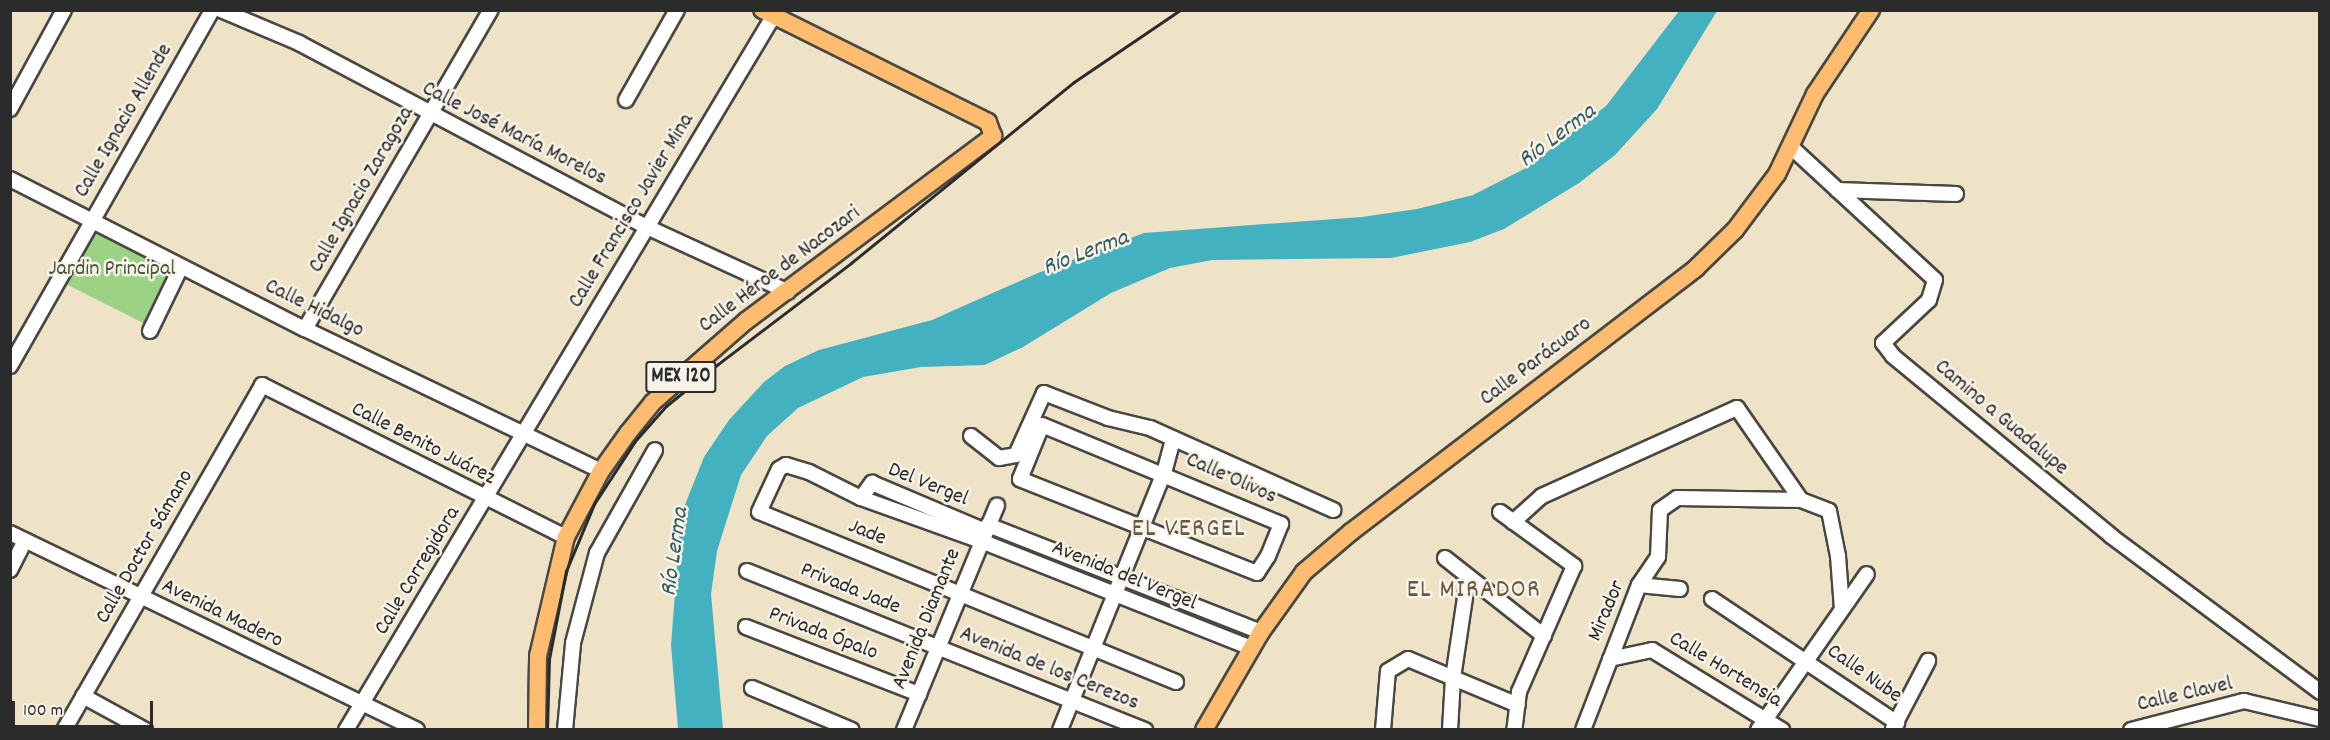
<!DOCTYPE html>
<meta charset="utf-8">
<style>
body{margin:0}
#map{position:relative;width:2330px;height:740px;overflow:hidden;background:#eee3c7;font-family:Dekko,sans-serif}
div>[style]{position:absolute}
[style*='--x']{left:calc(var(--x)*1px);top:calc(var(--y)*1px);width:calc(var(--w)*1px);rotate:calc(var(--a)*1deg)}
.green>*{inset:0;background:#9cd284}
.water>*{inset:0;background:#43b1bf}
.roads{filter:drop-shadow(2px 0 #484742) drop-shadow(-2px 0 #484742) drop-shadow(0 2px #484742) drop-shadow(0 -2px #484742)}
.minor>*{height:14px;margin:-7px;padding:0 7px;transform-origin:7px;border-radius:7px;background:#fff}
.major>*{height:16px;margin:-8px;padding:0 8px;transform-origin:8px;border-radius:8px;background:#fdbc70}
.rail>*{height:3px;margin:-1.5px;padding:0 1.5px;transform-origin:1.5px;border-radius:1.5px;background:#2b2b2b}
span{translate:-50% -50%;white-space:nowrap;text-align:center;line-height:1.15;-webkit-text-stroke:5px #f7f3e8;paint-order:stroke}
.shield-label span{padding:2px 4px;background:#f7f3e8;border:2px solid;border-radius:4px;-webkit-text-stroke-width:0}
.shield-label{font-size:21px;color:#2b2b2b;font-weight:700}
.street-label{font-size:22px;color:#2b2b2b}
.park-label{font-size:22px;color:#475541}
.water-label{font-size:24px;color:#335a5f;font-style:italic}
.quarter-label{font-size:26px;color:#695841;letter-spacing:1.5px}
.frame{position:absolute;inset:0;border:12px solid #2b2b2b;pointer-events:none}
.scale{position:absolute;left:12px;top:701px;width:141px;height:27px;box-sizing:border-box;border:3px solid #2b2b2b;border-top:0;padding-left:8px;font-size:18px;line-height:21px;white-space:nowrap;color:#2b2b2b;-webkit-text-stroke:4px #f7f3e8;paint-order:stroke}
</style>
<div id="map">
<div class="green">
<i style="clip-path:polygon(93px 225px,178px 269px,149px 326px,64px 283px)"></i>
</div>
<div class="water">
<i style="clip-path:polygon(1679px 11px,1717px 11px,1657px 109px,1615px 155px,1579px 183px,1504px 229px,1470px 242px,1391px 258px,1212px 260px,1170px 268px,1111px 293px,1023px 347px,985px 365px,921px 367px,863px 377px,798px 408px,767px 436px,741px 475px,717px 551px,711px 594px,723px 729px,678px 729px,671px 645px,681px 515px,704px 457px,729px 420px,764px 382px,785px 366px,819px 350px,932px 320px,1038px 273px,1144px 233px,1362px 217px,1417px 209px,1473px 195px,1528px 167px,1606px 106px)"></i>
</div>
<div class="roads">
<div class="minor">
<i style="--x:221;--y:10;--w:85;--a:22.9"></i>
<i style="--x:299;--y:43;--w:394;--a:27.9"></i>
<i style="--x:647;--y:227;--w:155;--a:24.7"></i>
<i style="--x:626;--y:100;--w:103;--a:-60.5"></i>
<i style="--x:10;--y:109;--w:113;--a:-61.4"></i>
<i style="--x:1790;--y:146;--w:197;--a:42.7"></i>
<i style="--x:1935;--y:280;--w:21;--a:107"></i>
<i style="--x:1929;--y:300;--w:63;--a:136.9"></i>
<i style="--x:1883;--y:343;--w:16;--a:52"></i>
<i style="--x:1893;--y:356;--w:283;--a:39.5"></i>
<i style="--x:2111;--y:536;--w:261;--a:36.7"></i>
<i style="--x:10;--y:179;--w:331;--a:27"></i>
<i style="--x:305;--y:329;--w:328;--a:25.6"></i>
<i style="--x:1837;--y:190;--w:119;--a:1.9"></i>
<i style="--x:305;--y:329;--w:369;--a:-59.8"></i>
<i style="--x:150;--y:331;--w:71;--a:-64.2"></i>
<i style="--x:10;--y:366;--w:409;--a:-60.4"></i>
<i style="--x:1042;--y:425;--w:259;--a:22.5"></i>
<i style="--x:1281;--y:524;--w:35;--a:112"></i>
<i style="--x:1268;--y:556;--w:20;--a:123"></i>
<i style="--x:1257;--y:573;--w:255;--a:-158.4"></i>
<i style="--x:1020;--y:479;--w:58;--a:-67.8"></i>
<i style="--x:971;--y:436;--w:36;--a:38"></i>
<i style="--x:999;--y:458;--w:17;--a:-10"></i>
<i style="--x:1016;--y:455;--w:68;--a:-65.7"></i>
<i style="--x:1044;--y:393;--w:69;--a:21.3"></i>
<i style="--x:1108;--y:418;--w:43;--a:13.4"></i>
<i style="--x:1150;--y:428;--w:201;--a:24.1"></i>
<i style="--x:861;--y:498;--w:19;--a:-54"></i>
<i style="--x:872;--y:483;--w:123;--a:23"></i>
<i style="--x:1500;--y:512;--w:92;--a:36.1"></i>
<i style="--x:1574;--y:566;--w:137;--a:113.6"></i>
<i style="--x:1519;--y:692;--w:38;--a:97"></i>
<i style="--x:1513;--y:522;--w:39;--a:-42"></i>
<i style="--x:1542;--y:496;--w:214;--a:-24.3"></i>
<i style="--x:1737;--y:408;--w:112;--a:55.2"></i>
<i style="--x:988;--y:525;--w:293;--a:21.4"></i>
<i style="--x:10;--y:533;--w:452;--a:25.8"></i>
<i style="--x:1445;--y:558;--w:126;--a:38.2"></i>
<i style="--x:10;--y:570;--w:33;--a:-63"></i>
<i style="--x:747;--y:571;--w:429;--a:21.8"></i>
<i style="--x:1639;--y:585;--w:41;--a:5.6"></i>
<i style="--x:1712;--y:599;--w:223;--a:33.8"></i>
<i style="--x:746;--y:627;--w:186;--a:21.2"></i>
<i style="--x:1610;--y:659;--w:43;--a:-12.1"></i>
<i style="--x:1652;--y:650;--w:153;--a:31.6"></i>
<i style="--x:1176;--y:682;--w:450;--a:-157.8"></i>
<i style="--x:759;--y:512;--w:47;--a:-65.1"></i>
<i style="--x:779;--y:469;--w:8;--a:-30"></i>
<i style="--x:786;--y:465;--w:24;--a:17"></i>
<i style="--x:809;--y:472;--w:58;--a:26.6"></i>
<i style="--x:861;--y:498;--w:127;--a:19.7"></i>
<i style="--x:981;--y:541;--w:290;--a:21.6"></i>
<i style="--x:752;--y:688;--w:108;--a:22.8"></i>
<i style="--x:83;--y:696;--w:71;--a:28.7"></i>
<i style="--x:1893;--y:728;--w:76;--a:-62.4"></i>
<i style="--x:64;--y:730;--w:398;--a:-60.1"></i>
<i style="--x:262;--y:385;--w:340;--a:26.6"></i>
<i style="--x:346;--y:730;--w:839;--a:-59.09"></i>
<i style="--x:565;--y:730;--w:87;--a:-84.7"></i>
<i style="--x:573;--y:643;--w:93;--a:-75.1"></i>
<i style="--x:597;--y:553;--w:118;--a:-60.6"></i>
<i style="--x:904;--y:730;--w:243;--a:-67.5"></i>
<i style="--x:1060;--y:730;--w:277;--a:-68"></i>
<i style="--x:1164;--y:473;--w:35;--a:-75"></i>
<i style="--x:1383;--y:730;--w:59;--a:-85.2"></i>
<i style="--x:1388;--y:671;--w:23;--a:-31"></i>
<i style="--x:1408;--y:659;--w:119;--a:22.7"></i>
<i style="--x:1450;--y:730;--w:52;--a:-86.7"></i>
<i style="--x:1453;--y:678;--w:101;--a:-81.5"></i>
<i style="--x:1583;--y:730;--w:155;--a:-68.9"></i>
<i style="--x:1639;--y:585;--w:34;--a:-56"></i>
<i style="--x:1658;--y:557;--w:47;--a:-87.6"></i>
<i style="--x:1660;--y:510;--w:21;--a:-35"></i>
<i style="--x:1677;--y:498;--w:124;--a:0.9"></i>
<i style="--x:1801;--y:500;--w:30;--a:21"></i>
<i style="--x:1829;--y:511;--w:46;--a:78.7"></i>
<i style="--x:1838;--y:556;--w:53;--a:85.7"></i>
<i style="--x:1758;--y:730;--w:190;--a:-55.1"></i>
<i style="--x:2131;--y:730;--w:117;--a:-14.4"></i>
<i style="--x:2244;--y:701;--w:78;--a:13.3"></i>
</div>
<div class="major">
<i style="--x:537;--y:730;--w:74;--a:-89.2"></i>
<i style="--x:538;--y:656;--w:122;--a:-76.8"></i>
<i style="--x:566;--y:537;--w:75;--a:-62.1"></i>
<i style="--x:601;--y:471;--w:47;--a:-54.6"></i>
<i style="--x:628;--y:433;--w:38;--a:-51"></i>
<i style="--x:652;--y:403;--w:125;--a:-41.1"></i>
<i style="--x:746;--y:321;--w:309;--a:-36.8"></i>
<i style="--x:993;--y:136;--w:15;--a:-110"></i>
<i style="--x:988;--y:122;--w:252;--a:-153.6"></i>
<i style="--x:1204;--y:730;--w:113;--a:-59.8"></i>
<i style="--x:1261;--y:632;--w:74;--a:-54.4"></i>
<i style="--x:1304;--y:572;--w:62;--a:-40.4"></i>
<i style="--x:1351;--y:532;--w:434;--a:-37.4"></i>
<i style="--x:1696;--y:268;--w:54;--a:-44.3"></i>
<i style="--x:1735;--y:230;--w:70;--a:-53.1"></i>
<i style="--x:1777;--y:174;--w:89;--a:-64.6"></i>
<i style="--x:1815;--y:94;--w:101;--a:-56.3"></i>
</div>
</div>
<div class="rail">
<i style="--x:547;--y:730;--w:71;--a:-88.4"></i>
<i style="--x:549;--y:659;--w:90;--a:-79.1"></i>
<i style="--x:566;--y:571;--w:73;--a:-67.3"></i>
<i style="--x:594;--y:504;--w:75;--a:-56.9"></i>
<i style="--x:635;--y:441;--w:47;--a:-48.5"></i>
<i style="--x:666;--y:406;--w:67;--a:-38.9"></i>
<i style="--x:718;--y:364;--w:167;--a:-37.2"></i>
<i style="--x:851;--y:263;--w:287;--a:-39.1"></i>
<i style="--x:1074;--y:82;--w:128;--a:-34.2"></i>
</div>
<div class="shield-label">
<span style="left:681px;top:377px">MEX 120</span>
</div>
<div class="street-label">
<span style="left:124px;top:121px;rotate:-60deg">Calle Ignacio Allende</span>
<span style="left:514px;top:134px;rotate:27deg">Calle José María Morelos</span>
<span style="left:362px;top:190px;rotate:-60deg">Calle Ignacio Zaragoza</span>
<span style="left:632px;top:211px;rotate:-59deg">Calle Francisco Javier Mina</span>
<span style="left:780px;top:270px;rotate:-37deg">Calle Héroe de Nacozari</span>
<span style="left:314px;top:309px;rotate:26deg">Calle Hidalgo</span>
<span style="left:1536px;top:362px;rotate:-37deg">Calle Parácuaro</span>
<span style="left:2001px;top:418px;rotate:40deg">Camino a Guadalupe</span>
<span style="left:423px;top:444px;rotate:27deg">Calle Benito Juárez</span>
<span style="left:1231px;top:479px;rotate:24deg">Calle Olivos</span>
<span style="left:928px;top:485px;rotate:22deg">Del Vergel</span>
<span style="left:867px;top:533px;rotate:22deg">Jade</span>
<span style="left:145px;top:547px;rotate:-60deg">Calle Doctor Sámano</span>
<span style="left:418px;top:571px;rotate:-59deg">Calle Corregidora</span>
<span style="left:1124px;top:576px;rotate:22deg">Avenida del Vergel</span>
<span style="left:850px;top:589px;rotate:22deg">Privada Jade</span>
<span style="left:1607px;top:611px;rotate:-67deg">Mirador</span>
<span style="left:222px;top:614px;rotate:26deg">Avenida Madero</span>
<span style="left:927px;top:619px;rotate:-68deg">Avenida Diamante</span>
<span style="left:823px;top:634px;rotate:21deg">Privada Ópalo</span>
<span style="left:1049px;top:669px;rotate:22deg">Avenida de los Cerezos</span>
<span style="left:1725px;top:670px;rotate:31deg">Calle Hortensia</span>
<span style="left:1864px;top:674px;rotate:35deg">Calle Nube</span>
<span style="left:2185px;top:695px;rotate:-13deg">Calle Clavel</span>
</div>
<div class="park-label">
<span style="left:112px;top:270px">Jardin Principal</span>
</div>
<div class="water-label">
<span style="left:1558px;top:137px;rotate:-37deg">Río Lerma</span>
<span style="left:1086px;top:254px;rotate:-21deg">Río Lerma</span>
<span style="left:676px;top:552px;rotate:-82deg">Río Lerma</span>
</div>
<div class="quarter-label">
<span style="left:1189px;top:530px">EL VERGEL</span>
<span style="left:1474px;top:591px">EL MIRADOR</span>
</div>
<div class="frame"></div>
<div class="scale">100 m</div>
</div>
